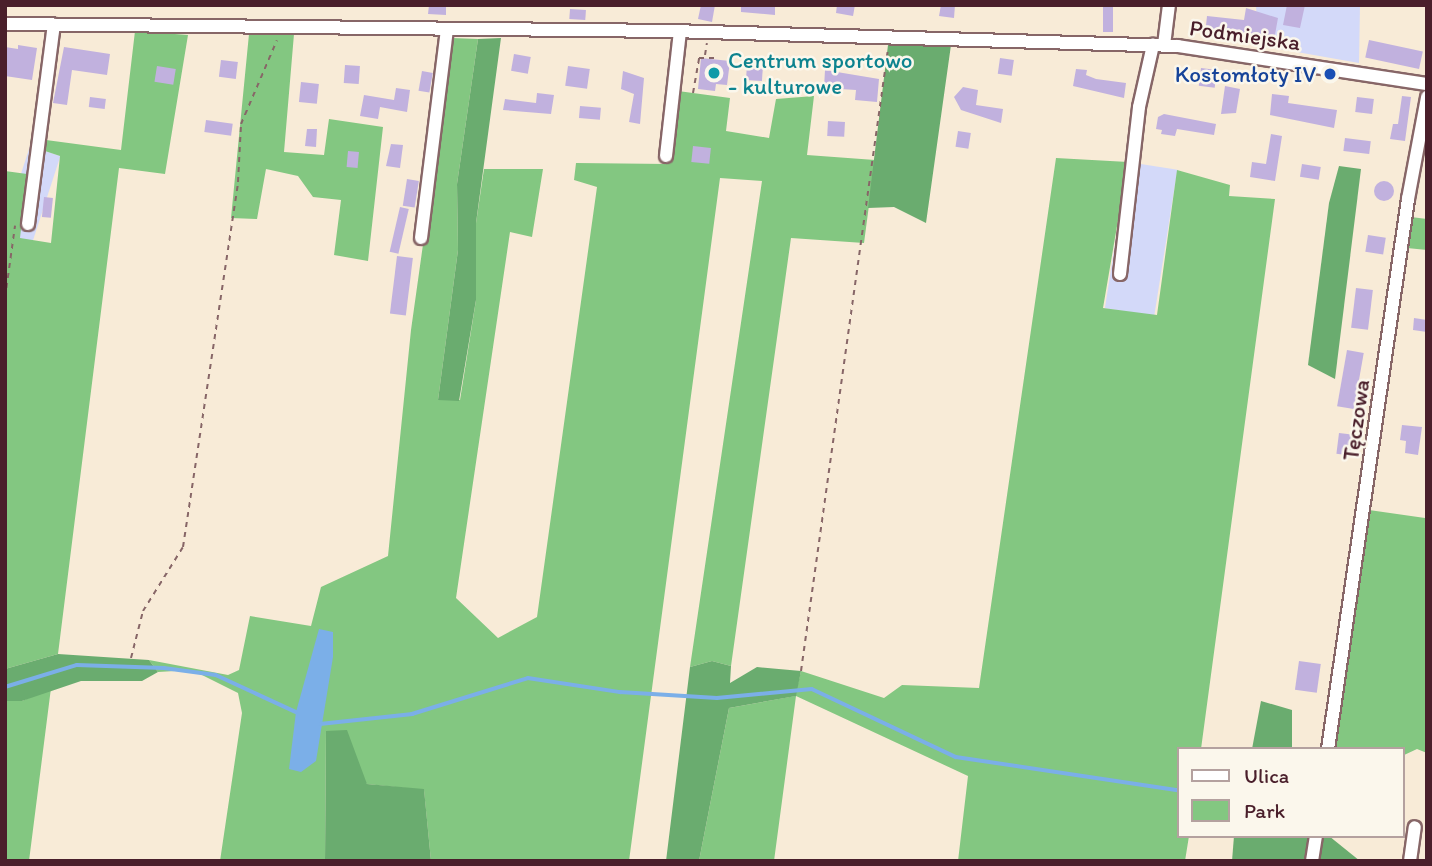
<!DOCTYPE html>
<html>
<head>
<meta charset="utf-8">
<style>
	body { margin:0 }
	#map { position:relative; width:1432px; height:866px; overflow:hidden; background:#f8ebd7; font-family:Itim,sans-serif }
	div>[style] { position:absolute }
	.built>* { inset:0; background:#d3d9f9; transform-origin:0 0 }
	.green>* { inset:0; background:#83c781 }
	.forest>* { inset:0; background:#6aac6f }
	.water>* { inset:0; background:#7bafe8 }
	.stream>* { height:3.5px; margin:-1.75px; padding:0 1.75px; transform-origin:1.75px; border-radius:1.75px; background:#7bafe8 }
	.building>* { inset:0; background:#c1b1de; transform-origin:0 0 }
	.round { border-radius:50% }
	.path>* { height:2px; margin-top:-1px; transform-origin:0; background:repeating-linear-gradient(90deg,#876667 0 5px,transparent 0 10px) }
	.roads { filter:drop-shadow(2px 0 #876667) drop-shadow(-2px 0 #876667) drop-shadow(0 2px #876667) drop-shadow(0 -2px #876667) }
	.minor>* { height:12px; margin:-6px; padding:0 6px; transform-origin:6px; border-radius:6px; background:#fff }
	.dots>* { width:19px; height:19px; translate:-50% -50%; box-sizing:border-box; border:4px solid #fbf7ec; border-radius:50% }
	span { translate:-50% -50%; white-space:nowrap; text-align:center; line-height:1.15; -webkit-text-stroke:5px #fbf7ec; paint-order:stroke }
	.street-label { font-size:23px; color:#4a1f2b }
	.culture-label { font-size:23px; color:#0d838f }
	.left { translate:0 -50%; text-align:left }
	.transit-label { font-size:23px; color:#164399 }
	.right { translate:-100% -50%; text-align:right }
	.frame { position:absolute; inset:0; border:7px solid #4a1f2b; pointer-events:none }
	.legend { position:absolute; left:1177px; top:747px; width:228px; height:91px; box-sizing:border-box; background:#fbf7ec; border:2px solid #b4a19f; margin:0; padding:9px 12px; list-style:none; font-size:21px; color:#4a1f2b }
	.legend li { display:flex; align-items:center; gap:14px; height:35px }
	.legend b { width:35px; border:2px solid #b4a19f }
</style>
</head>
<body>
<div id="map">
	<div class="built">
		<i style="clip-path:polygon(1256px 5px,1360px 5px,1359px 63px,1258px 45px)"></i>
		<i style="left:30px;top:146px;width:32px;height:94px;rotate:18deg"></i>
		<i style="left:1128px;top:162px;width:50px;height:148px;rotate:9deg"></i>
	</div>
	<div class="green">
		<i style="clip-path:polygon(135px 31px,188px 35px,165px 174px,119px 168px,58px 654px,5px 669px,5px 171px,27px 174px,20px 238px,51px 243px,60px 156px,30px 146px,31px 138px,121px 150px)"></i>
		<i style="clip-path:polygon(249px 34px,294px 34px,284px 152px,324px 155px,329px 119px,383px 127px,368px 261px,334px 255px,341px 200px,313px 197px,298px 176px,266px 169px,257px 219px,231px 218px)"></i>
		<i style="clip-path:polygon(452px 38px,478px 39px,457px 184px,458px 250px,438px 400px,460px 400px,476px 300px,476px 223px,484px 169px,543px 169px,532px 237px,510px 232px,456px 598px,498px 638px,537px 617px,597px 187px,574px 180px,576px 163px,668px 164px,678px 91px,730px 98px,726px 131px,769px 138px,776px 99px,814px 96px,807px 155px,875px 160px,864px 243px,791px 238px,731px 666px,712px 661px,690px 667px,762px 181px,720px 178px,629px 861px,431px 861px,424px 790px,367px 784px,326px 731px,325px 861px,220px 861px,242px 713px,238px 693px,192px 670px,158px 672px,149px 660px,228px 675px,239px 670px,250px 616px,311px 626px,321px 587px,388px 556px,411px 330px)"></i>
		<i style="clip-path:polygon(1056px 158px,1128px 162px,1103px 308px,1157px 315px,1177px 170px,1230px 185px,1229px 196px,1275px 199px,1201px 749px,1178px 749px,1178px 836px,1189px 836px,1185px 861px,958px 861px,968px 776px,796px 696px,774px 861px,699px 861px,729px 708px,795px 696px,801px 671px,884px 698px,902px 685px,979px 688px)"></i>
		<i style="clip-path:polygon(1411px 217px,1427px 219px,1427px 250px,1407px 248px)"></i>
		<i style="clip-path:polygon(1427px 509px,1427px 753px,1417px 749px,1402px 756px,1402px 749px,1335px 749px,1369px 510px,1425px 518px)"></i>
		<i style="clip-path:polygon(51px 688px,29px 861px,5px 861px,5px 701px,22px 701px)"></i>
	</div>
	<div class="forest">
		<i style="clip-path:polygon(501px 38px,476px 223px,476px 300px,459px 401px,438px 400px,458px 250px,457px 184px,478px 39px)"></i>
		<i style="clip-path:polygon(888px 45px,951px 45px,926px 223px,894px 207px,868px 208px)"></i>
		<i style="clip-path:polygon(1339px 166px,1361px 169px,1335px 379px,1308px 365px,1329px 203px)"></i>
		<i style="clip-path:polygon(58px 654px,149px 660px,158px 672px,142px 681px,81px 681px,22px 701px,5px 701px,5px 669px)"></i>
		<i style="clip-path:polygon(712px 661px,731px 666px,730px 683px,757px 667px,801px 671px,796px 696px,729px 708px,699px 861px,666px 861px,690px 667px)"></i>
		<i style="clip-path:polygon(1261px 701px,1292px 710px,1292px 749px,1252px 749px)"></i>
		<i style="clip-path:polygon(347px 730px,367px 784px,424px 789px,431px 861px,325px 861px,326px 731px)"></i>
		<i style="clip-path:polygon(1234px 836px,1329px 836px,1360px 861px,1232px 861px)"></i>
	</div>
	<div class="water">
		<i style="clip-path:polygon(319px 629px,333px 632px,333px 657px,316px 761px,301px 772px,289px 769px,296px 712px)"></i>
	</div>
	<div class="stream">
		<i style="left:5px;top:687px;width:75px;rotate:-17deg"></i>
		<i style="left:77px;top:665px;width:87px;rotate:2deg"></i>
		<i style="left:164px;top:668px;width:52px;rotate:7.7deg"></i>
		<i style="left:216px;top:675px;width:88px;rotate:24.8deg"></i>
		<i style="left:320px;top:724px;width:93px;rotate:-6.2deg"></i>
		<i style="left:412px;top:714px;width:121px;rotate:-17.2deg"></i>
		<i style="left:528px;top:678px;width:93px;rotate:8.7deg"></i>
		<i style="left:620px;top:692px;width:97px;rotate:3.5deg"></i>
		<i style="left:717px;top:698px;width:95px;rotate:-5.4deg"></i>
		<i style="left:812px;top:689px;width:159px;rotate:25.3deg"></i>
		<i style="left:956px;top:757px;width:224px;rotate:8.5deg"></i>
	</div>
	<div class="building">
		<i style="clip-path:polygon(429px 5px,446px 5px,446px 15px,428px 14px)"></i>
		<i style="clip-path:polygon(701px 5px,715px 5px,712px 22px,698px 19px)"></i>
		<i style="clip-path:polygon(741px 5px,775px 5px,775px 15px,741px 12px)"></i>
		<i style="clip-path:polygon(837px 5px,855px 5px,853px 16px,836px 13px)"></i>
		<i style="clip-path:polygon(941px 5px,955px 5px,954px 18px,939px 16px)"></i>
		<i style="left:1103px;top:5px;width:10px;height:27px"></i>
		<i style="clip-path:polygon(1287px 5px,1305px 5px,1300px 28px,1283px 25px)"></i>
		<i style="clip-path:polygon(1246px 8px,1278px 18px,1274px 40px,1253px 37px,1252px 42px,1205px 35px,1207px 16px,1244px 20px)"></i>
		<i style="left:570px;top:9px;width:16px;height:10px;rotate:4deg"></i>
		<i style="left:1369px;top:40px;width:55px;height:18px;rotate:12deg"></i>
		<i style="clip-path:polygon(18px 45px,37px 48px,32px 80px,5px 76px,5px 47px,18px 49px)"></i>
		<i style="clip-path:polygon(64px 47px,110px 54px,107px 75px,72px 70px,67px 105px,53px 103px)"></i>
		<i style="left:514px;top:54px;width:17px;height:17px;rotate:10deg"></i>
		<i style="clip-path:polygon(701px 58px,730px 61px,727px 85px,716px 84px,715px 91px,698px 89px)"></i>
		<i style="left:1000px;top:58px;width:14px;height:16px;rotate:8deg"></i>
		<i style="left:221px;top:60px;width:17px;height:17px;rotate:7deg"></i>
		<i style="left:345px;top:65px;width:15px;height:18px;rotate:4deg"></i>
		<i style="left:747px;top:65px;width:16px;height:15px;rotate:4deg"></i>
		<i style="left:157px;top:66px;width:19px;height:16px;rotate:9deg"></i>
		<i style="left:568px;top:66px;width:22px;height:20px;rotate:8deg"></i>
		<i style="left:1201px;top:68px;width:16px;height:18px;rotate:7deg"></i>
		<i style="clip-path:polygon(1076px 69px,1087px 70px,1086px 75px,1096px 79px,1126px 83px,1124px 98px,1073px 86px)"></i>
		<i style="clip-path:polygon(825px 70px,879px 79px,877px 102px,855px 100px,856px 90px,824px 88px)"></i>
		<i style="left:422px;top:71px;width:11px;height:20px;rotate:10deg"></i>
		<i style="clip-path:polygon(623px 71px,644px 78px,640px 124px,629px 122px,634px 94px,621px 89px)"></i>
		<i style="left:301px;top:82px;width:18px;height:20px;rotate:6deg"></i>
		<i style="clip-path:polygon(1225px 86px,1240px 89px,1236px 113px,1221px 114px)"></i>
		<i style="clip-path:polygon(963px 87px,978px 90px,976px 105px,1003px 109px,1001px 123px,961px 110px,954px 97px)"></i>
		<i style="clip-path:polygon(396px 88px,410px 90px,407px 112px,380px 107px,378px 119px,360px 116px,364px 95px,394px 100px)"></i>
		<i style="clip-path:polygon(537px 93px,554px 95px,551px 114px,503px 110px,505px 99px,536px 103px)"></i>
		<i style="clip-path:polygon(1272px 94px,1289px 96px,1288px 103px,1337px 110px,1334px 128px,1270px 115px)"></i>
		<i style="clip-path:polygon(1402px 96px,1411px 97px,1405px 141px,1390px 139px,1393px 124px,1398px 124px)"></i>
		<i style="left:90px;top:97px;width:16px;height:10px;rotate:7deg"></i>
		<i style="left:1357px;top:97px;width:17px;height:15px;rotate:7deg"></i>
		<i style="left:580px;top:106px;width:21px;height:12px;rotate:5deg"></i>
		<i style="clip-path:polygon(1164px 114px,1216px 124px,1214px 135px,1177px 129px,1175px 136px,1161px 134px,1162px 130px,1156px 129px,1158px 117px)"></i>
		<i style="left:206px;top:120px;width:27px;height:12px;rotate:8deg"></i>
		<i style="left:828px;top:121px;width:17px;height:15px;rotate:3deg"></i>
		<i style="clip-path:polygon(307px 129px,317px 129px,316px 147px,305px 146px)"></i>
		<i style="left:958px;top:131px;width:13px;height:16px;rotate:9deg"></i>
		<i style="clip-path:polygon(1271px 134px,1282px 136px,1275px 181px,1250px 177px,1252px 162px,1266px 164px)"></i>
		<i style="left:1345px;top:138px;width:26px;height:13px;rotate:7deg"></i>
		<i style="clip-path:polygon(391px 144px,403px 145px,400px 168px,386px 166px)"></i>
		<i style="left:693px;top:146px;width:18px;height:16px;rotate:6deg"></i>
		<i style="left:348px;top:151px;width:11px;height:16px;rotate:5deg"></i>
		<i style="left:1302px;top:164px;width:19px;height:13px;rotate:9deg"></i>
		<i style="left:407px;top:179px;width:12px;height:27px;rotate:9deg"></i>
		<i class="round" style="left:1374px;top:181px;width:20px;height:20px"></i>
		<i style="left:44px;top:197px;width:9px;height:20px;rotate:6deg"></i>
		<i style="left:400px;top:207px;width:9px;height:46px;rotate:13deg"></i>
		<i style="left:1368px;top:235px;width:18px;height:17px;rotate:9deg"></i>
		<i style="left:397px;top:256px;width:16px;height:58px;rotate:7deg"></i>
		<i style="left:1356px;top:288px;width:17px;height:40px;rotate:7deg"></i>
		<i style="clip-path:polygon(1414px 318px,1427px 320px,1427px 332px,1413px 330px)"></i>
		<i style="left:1347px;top:350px;width:17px;height:57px;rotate:10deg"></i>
		<i style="clip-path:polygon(1402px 425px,1422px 427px,1418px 455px,1405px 453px,1406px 441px,1400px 440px)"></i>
		<i style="left:1339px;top:433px;width:17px;height:21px;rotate:7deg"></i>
		<i style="left:1299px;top:661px;width:22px;height:29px;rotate:8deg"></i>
	</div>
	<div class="path">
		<i style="left:705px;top:55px;width:12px;rotate:-81deg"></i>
		<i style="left:693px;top:93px;width:36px;rotate:-80deg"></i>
		<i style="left:699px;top:58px;width:19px"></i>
		<i style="left:5px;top:298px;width:73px;rotate:-82.1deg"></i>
		<i style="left:131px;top:658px;width:49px;rotate:-75.7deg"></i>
		<i style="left:143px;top:611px;width:75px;rotate:-58deg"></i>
		<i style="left:183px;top:547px;width:369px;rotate:-81.4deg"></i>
		<i style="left:238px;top:182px;width:58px;rotate:-87deg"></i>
		<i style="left:241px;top:124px;width:91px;rotate:-66.8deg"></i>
		<i style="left:801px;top:671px;width:628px;rotate:-82.04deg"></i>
	</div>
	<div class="roads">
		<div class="minor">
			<i style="left:5px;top:24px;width:667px;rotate:0.6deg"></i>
			<i style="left:672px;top:31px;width:506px;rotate:1.7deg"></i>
			<i style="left:1178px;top:46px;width:252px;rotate:8.7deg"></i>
			<i style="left:1164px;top:45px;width:40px;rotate:-82.9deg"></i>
			<i style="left:666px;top:156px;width:125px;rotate:-83.6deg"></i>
			<i style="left:28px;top:224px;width:201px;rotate:-82.6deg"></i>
			<i style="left:421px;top:238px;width:210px;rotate:-82.9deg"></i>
			<i style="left:1120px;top:274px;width:168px;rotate:-83.5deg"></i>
			<i style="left:1139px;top:107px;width:64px;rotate:-77.3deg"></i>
			<i style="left:1328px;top:749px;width:556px;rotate:-81.72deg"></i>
			<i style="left:1408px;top:199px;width:104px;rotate:-79.4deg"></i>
			<i style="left:1312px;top:861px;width:25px;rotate:-81deg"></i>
			<i style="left:1410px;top:861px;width:34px;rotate:-82deg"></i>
		</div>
	</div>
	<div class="dots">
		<i style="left:714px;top:73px;background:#0f9aa8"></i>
		<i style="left:1330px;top:74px;background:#1a4fb4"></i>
	</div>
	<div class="street-label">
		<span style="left:1245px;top:35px;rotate:8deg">Podmiejska</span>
		<span style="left:1356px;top:420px;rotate:-82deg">Tęczowa</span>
	</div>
	<div class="culture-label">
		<span class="left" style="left:728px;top:73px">Centrum sportowo<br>- kulturowe</span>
	</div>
	<div class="transit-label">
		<span class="right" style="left:1316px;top:74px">Kostomłoty IV</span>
	</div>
	<div class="frame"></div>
	<ul class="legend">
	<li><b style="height:9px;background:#fff"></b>Ulica</li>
	<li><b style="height:19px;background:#83c781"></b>Park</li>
	</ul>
</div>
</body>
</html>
